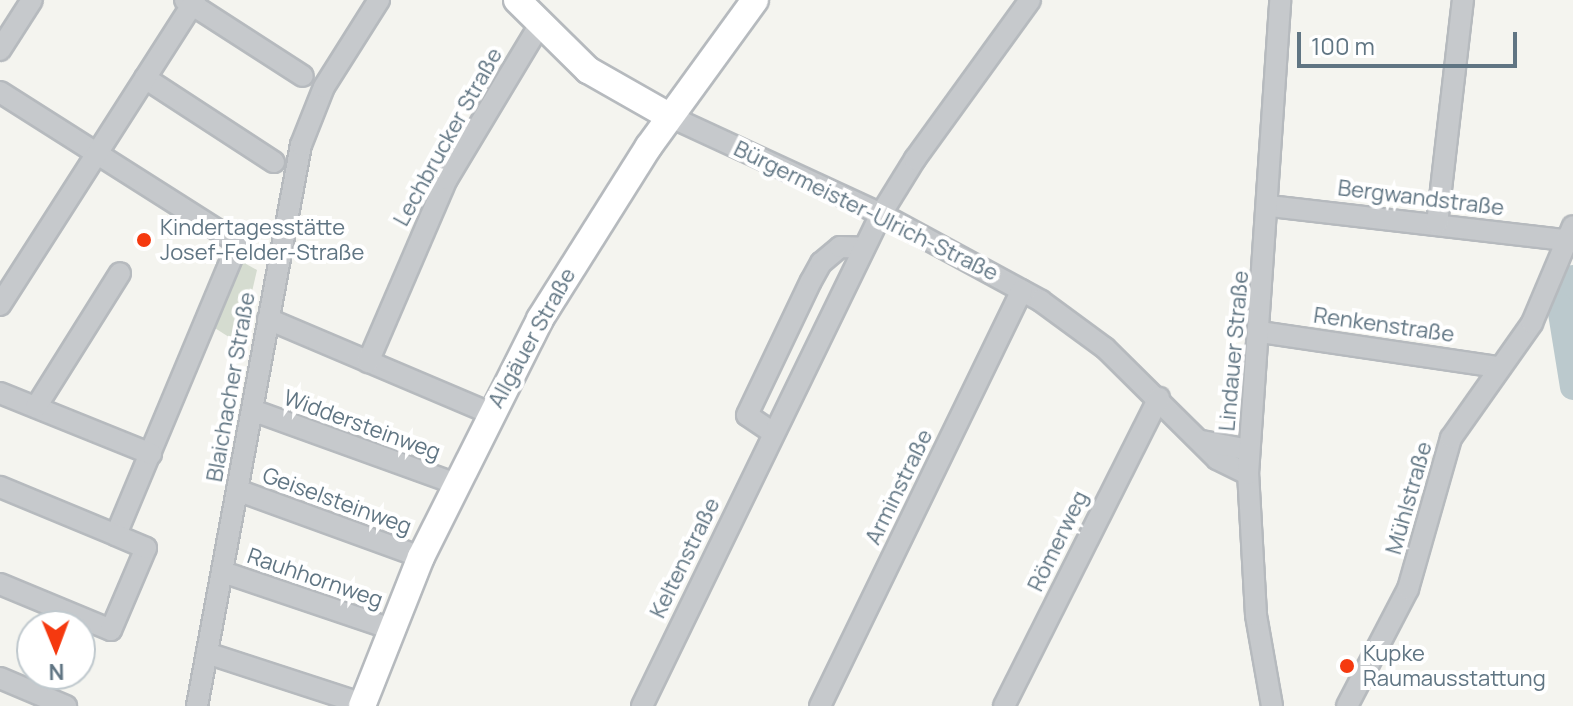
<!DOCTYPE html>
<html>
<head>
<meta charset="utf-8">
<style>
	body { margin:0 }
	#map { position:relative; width:1573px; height:706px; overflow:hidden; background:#f4f4ef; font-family:Manrope,sans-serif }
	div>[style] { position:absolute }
	.green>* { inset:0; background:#d5dcd0 }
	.river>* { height:26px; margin:-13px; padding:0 13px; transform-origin:13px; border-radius:13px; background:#bbc9cd }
	.roads { filter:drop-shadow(2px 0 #b6babe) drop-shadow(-2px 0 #b6babe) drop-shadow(0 2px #b6babe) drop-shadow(0 -2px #b6babe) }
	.minor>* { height:20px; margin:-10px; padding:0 10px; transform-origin:10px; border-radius:10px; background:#c6c9cc }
	.major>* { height:26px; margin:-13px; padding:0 13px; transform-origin:13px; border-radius:13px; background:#fff }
	.dots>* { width:22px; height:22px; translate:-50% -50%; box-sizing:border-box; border:4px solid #fff; border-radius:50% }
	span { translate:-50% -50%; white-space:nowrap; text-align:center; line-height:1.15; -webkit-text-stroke:8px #fff; paint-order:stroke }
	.street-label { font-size:22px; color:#607583 }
	.poi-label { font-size:22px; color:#607583 }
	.left { translate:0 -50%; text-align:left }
	.north { position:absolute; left:16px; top:610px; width:80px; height:80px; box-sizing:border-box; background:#fff; border:2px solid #bfc8cd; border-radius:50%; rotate:179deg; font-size:22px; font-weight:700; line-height:32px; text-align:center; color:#607583 }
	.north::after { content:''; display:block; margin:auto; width:28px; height:36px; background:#f5390f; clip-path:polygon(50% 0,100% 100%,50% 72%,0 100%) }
	.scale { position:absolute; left:1297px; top:32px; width:220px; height:36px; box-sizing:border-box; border:4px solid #607583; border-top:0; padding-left:10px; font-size:24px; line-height:28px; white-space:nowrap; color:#607583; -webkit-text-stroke:6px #fff; paint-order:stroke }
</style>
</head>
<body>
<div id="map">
	<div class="green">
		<i style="clip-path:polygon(239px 260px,257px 270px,240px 344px,210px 325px)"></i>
	</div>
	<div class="river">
		<i style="left:1573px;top:278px;width:32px;rotate:114deg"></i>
		<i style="left:1560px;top:307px;width:81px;rotate:80.8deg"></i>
	</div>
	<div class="roads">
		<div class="minor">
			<i style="left:185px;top:0;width:140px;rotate:32.8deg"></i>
			<i style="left:0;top:50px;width:59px;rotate:-57.4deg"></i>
			<i style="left:145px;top:78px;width:154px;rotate:33.1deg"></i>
			<i style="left:0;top:92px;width:282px;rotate:32.4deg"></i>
			<i style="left:238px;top:243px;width:316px;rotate:112.7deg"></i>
			<i style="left:116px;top:535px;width:126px;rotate:-157.5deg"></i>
			<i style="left:669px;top:116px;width:234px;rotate:24.8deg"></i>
			<i style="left:881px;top:214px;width:182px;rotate:28.5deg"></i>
			<i style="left:1041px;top:301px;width:79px;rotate:36.3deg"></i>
			<i style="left:1105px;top:348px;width:158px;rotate:44.7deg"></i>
			<i style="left:1217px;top:459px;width:34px;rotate:26deg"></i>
			<i style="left:1270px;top:206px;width:298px;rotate:6.6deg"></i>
			<i style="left:1437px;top:224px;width:226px;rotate:-83.4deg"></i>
			<i style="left:0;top:305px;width:362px;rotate:-57.4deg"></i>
			<i style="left:268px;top:319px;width:240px;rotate:23deg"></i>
			<i style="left:1261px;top:332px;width:240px;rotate:8.4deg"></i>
			<i style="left:368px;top:362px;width:199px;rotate:-66.7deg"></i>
			<i style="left:447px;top:179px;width:179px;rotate:-59deg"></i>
			<i style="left:0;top:393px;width:163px;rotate:22deg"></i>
			<i style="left:36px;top:407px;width:158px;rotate:-57.9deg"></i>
			<i style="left:252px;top:410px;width:217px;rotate:19.9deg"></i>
			<i style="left:772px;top:432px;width:30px;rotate:-146deg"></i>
			<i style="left:747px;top:415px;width:148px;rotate:-64.5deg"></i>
			<i style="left:811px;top:281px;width:21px;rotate:-61deg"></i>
			<i style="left:821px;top:263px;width:25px;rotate:-40deg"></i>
			<i style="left:840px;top:247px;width:24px;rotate:2deg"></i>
			<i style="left:1202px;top:441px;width:48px;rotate:10.8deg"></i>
			<i style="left:237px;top:490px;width:196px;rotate:20deg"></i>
			<i style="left:223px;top:572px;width:177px;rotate:18.7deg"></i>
			<i style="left:0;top:584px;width:120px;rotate:22.5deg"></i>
			<i style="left:111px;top:630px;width:89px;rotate:-66.9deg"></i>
			<i style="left:146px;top:548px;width:33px;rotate:-157deg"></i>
			<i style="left:207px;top:653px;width:164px;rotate:18.1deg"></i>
			<i style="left:0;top:678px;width:72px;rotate:23deg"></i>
			<i style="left:197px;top:706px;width:571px;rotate:-79.5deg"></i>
			<i style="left:301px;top:145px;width:62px;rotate:-68.4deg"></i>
			<i style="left:324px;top:87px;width:103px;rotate:-57.7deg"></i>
			<i style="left:642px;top:706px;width:547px;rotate:-64.09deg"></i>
			<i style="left:881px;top:214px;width:65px;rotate:-58.3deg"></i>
			<i style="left:915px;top:159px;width:196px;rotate:-54.1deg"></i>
			<i style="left:820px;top:706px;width:462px;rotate:-64.1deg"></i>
			<i style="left:1004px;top:706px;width:345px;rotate:-63.3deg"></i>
			<i style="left:1272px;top:706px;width:92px;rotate:-100deg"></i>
			<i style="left:1256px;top:615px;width:141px;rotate:-93.2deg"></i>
			<i style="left:1248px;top:474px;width:475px;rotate:-86.1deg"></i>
			<i style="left:1347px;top:706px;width:132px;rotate:-62.5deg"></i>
			<i style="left:1408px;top:589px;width:157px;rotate:-74.1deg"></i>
			<i style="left:1451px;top:438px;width:141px;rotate:-54.8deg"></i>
			<i style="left:1532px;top:323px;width:105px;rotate:-67.1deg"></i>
		</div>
		<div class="major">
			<i style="left:517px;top:0;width:100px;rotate:44.6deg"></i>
			<i style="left:588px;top:70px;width:93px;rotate:29.6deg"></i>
			<i style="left:362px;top:706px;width:160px;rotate:-68.4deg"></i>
			<i style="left:421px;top:557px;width:266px;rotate:-63.4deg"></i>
			<i style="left:540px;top:319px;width:204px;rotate:-57.8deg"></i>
			<i style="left:649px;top:146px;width:180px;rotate:-54deg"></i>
		</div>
	</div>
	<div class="dots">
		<i style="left:144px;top:240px;background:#f5390f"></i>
		<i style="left:1347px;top:666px;background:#f5390f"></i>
	</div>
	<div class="street-label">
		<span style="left:448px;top:137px;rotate:-61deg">Lechbrucker Straße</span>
		<span style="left:1421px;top:198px;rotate:7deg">Bergwandstraße</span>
		<span style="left:866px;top:211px;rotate:26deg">Bürgermeister-Ulrich-Straße</span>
		<span style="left:1384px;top:325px;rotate:8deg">Renkenstraße</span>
		<span style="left:532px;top:338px;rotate:-61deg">Allgäuer Straße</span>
		<span style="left:1234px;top:351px;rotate:-85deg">Lindauer Straße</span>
		<span style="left:231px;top:387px;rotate:-80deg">Blaichacher Straße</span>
		<span style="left:362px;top:425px;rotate:20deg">Widdersteinweg</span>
		<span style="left:899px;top:487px;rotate:-64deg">Arminstraße</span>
		<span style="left:1409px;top:498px;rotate:-74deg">Mühlstraße</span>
		<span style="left:337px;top:501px;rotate:20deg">Geiselsteinweg</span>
		<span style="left:1058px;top:541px;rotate:-64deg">Römerweg</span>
		<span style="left:685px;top:558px;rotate:-64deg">Keltenstraße</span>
		<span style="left:315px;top:578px;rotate:19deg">Rauhhornweg</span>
	</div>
	<div class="poi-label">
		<span class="left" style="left:160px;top:240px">Kindertagesstätte<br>Josef-Felder-Straße</span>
		<span class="left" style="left:1363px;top:666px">Kupke<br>Raumausstattung</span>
	</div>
	<div class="north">N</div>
	<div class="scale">100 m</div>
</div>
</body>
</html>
